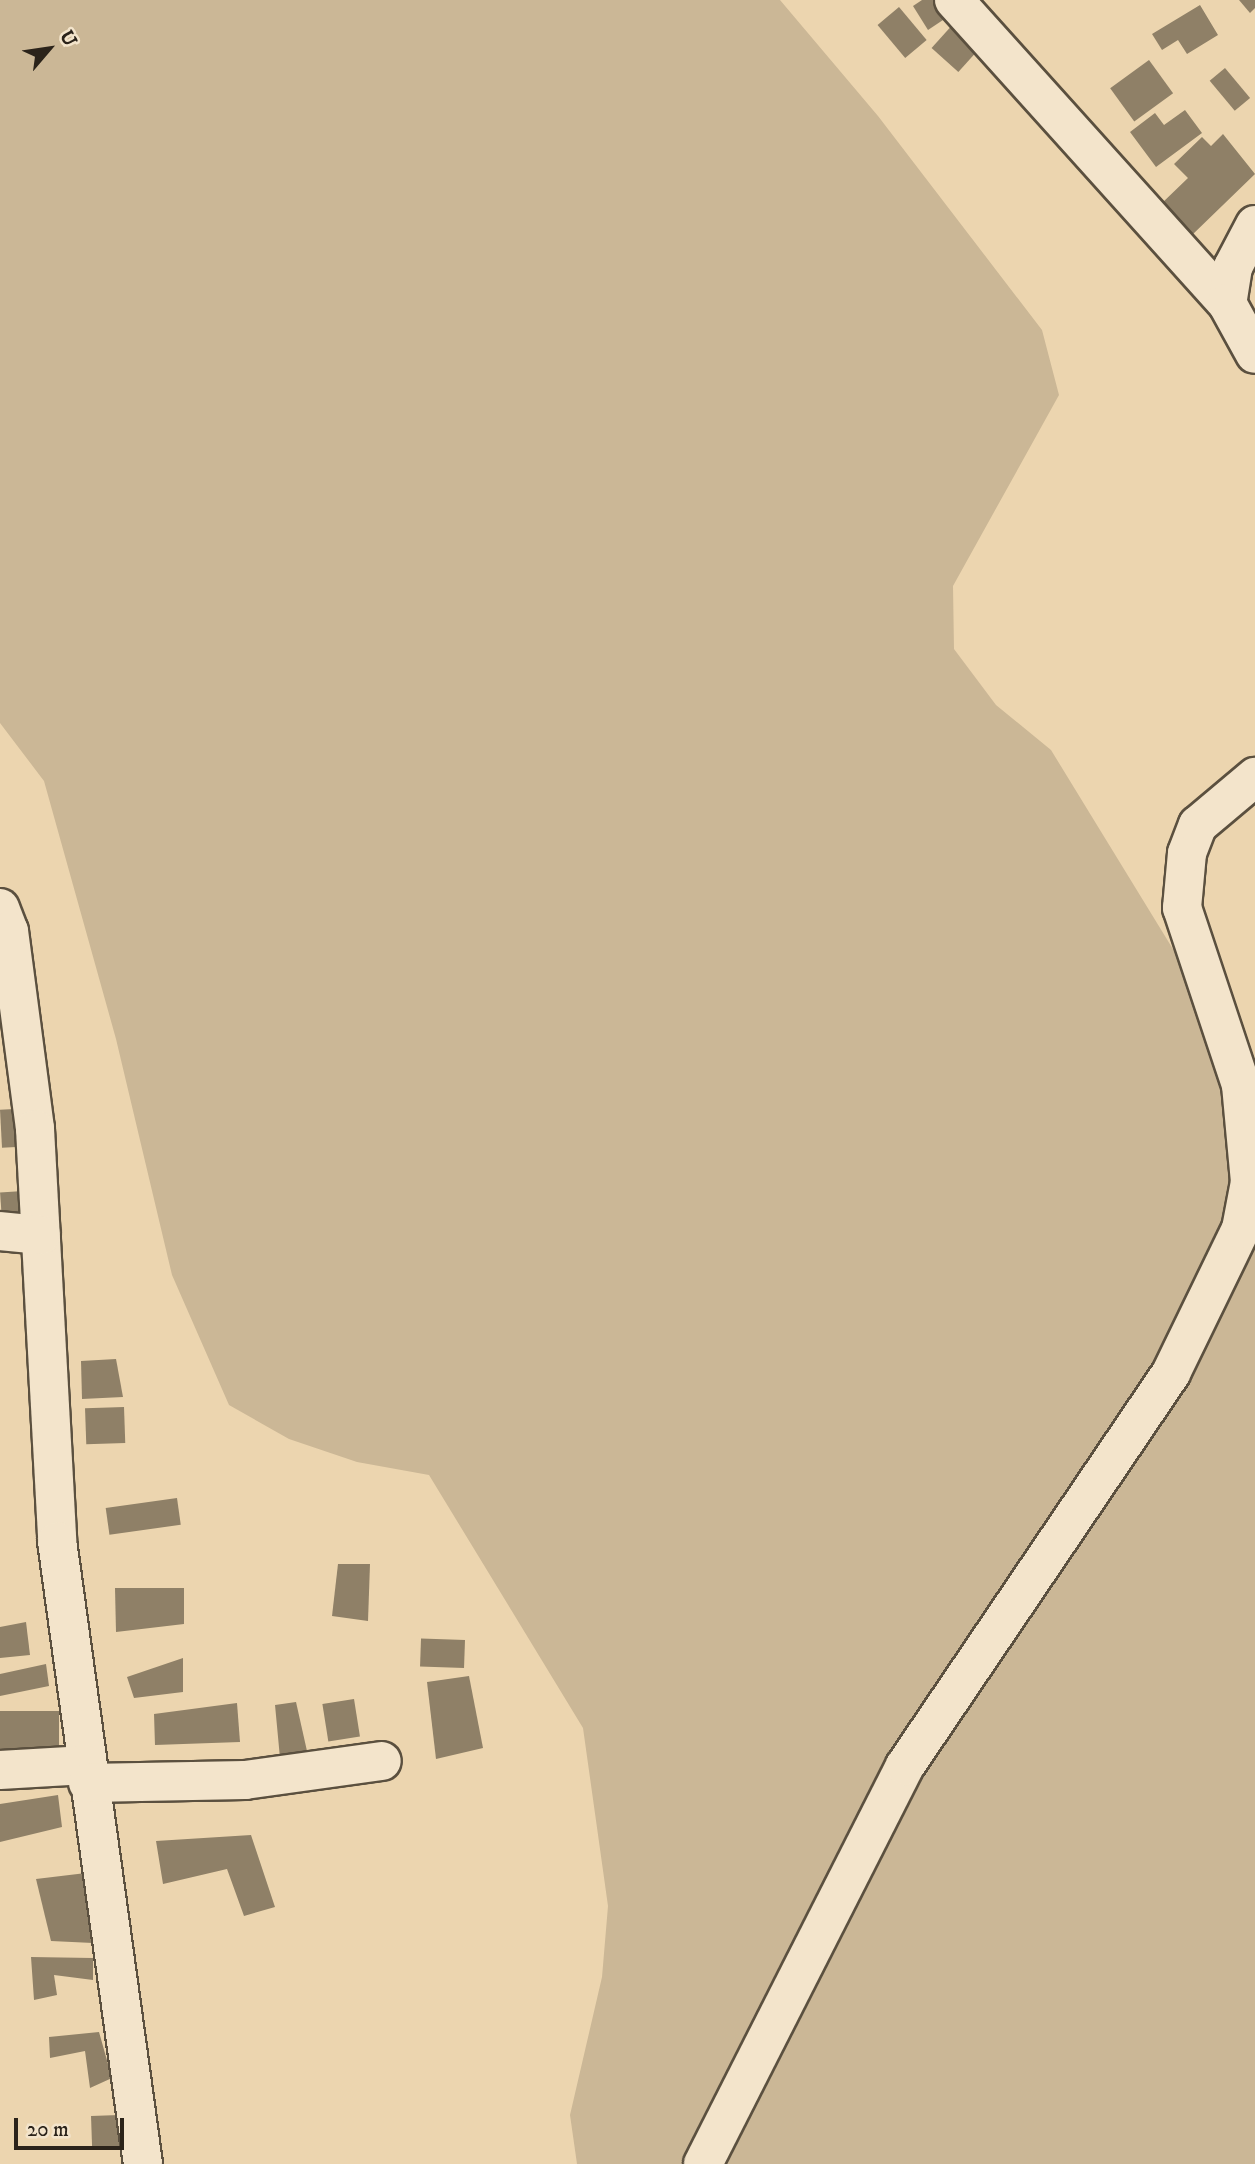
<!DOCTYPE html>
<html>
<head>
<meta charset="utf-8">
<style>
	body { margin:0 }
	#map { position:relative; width:1255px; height:2164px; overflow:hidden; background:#ecd5af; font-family:"IM FELL DW Pica",serif }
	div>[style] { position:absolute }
	.green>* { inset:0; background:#cbb796 }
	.building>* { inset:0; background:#8f8067; transform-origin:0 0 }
	.roads { filter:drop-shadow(2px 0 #5b503f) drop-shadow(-2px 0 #5b503f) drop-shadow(0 2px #5b503f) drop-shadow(0 -2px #5b503f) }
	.minor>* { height:38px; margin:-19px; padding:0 19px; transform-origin:19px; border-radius:19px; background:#f3e4cb }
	span { translate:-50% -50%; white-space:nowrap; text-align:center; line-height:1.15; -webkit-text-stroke:7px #f3e4cb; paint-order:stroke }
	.north { position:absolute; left:14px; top:14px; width:70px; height:70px; -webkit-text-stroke:5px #f3e4cb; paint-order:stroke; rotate:61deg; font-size:19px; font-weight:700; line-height:28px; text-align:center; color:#2b231a }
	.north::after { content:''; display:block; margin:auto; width:24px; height:32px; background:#2b231a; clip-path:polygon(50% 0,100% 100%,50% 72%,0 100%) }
	.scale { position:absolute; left:14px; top:2118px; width:110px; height:32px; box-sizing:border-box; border:4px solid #2b231a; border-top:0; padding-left:9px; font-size:21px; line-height:24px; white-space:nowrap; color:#2b231a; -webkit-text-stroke:5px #f3e4cb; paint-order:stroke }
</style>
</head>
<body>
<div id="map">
	<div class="green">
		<i style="clip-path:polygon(0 0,780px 0,878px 116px,1042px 330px,1059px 395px,953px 586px,954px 649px,996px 705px,1051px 750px,1255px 1083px,1255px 2164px,577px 2164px,570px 2115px,602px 1977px,608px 1906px,583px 1728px,429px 1475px,357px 1462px,289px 1439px,229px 1405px,172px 1275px,116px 1039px,44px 781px,0 723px)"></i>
	</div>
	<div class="building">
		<i style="clip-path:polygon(922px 0,943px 0,952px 14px,928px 30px,913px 6px)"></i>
		<i style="clip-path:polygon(1239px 0,1255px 0,1255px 8px,1250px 13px)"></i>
		<i style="clip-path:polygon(1200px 5px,1218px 35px,1187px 54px,1178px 40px,1162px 50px,1152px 34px)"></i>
		<i style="left:899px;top:7px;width:43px;height:28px;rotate:50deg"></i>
		<i style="left:955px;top:22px;width:36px;height:35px;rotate:42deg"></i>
		<i style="left:1149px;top:60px;width:41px;height:48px;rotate:54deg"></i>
		<i style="left:1225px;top:68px;width:39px;height:20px;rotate:50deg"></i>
		<i style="clip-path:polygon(1185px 110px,1202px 133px,1156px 167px,1130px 132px,1155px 113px,1164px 125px)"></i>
		<i style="clip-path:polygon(1223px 134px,1255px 174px,1191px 236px,1161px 204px,1188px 178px,1174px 164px,1202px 137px,1211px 146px)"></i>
		<i style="left:14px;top:1109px;width:38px;height:14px;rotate:87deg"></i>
		<i style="left:23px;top:1191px;width:29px;height:23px;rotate:86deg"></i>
		<i style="clip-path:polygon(116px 1359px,123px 1397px,82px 1399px,81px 1361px)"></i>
		<i style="left:124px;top:1407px;width:36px;height:39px;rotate:88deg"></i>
		<i style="left:177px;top:1498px;width:27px;height:72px;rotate:82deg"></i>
		<i style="clip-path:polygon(338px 1564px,370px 1564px,368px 1621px,332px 1616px)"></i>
		<i style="clip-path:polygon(115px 1588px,184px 1588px,184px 1624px,116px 1632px)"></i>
		<i style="clip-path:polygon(26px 1622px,30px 1655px,0 1658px,0 1627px)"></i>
		<i style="left:465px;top:1640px;width:28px;height:44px;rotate:92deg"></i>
		<i style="clip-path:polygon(183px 1658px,183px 1692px,134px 1698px,127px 1677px)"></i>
		<i style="clip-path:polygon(46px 1664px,49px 1686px,0 1696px,0 1674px)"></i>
		<i style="clip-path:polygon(469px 1676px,483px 1748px,436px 1759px,427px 1682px)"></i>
		<i style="left:354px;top:1699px;width:38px;height:32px;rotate:81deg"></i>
		<i style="clip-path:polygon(296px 1702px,309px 1760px,281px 1769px,275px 1705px)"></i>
		<i style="clip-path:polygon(237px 1703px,240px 1742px,155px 1745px,154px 1714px)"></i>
		<i style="left:59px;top:1711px;width:46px;height:59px;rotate:90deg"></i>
		<i style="clip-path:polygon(58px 1795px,62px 1827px,0 1842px,0 1804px)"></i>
		<i style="clip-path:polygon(251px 1835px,275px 1907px,244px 1916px,227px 1869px,163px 1884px,156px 1841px)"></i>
		<i style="clip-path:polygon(86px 1873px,93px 1943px,51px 1941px,36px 1879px)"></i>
		<i style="clip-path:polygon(31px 1957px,93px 1958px,93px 1980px,54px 1975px,57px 1995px,34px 2000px)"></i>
		<i style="clip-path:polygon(99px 2032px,112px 2078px,90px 2088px,85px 2051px,50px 2058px,49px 2037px)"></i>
		<i style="left:119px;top:2115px;width:33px;height:28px;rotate:88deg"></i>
	</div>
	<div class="roads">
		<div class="minor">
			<i style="left:954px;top:0;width:408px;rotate:48deg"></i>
			<i style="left:1255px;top:225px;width:47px;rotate:117.6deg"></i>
			<i style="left:1233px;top:267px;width:36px;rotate:99deg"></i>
			<i style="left:1227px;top:303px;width:58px;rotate:61.2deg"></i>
			<i style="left:0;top:908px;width:25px;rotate:69deg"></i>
			<i style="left:9px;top:931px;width:200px;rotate:82.5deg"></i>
			<i style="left:35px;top:1129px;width:413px;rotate:86.9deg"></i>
			<i style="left:57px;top:1541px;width:629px;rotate:82.14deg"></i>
			<i style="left:0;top:1231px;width:41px;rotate:5.6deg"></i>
			<i style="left:0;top:1770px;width:86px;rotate:-3.3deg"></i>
			<i style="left:88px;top:1783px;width:157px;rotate:-1.1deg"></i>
			<i style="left:245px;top:1780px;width:138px;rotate:-7.9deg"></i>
			<i style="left:703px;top:2164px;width:446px;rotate:-63.1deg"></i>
			<i style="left:905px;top:1766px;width:475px;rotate:-55.9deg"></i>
			<i style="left:1171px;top:1373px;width:160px;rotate:-64.1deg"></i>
			<i style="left:1241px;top:1229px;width:48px;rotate:-79.2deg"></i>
			<i style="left:1250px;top:1182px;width:97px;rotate:-95.3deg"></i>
			<i style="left:1241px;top:1085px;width:187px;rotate:-108.4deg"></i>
			<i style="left:1182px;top:908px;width:55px;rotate:-84.8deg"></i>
			<i style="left:1187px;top:853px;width:30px;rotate:-69deg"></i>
			<i style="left:1198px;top:825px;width:75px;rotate:-40.1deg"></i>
		</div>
	</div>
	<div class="north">U</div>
	<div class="scale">20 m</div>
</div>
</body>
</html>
